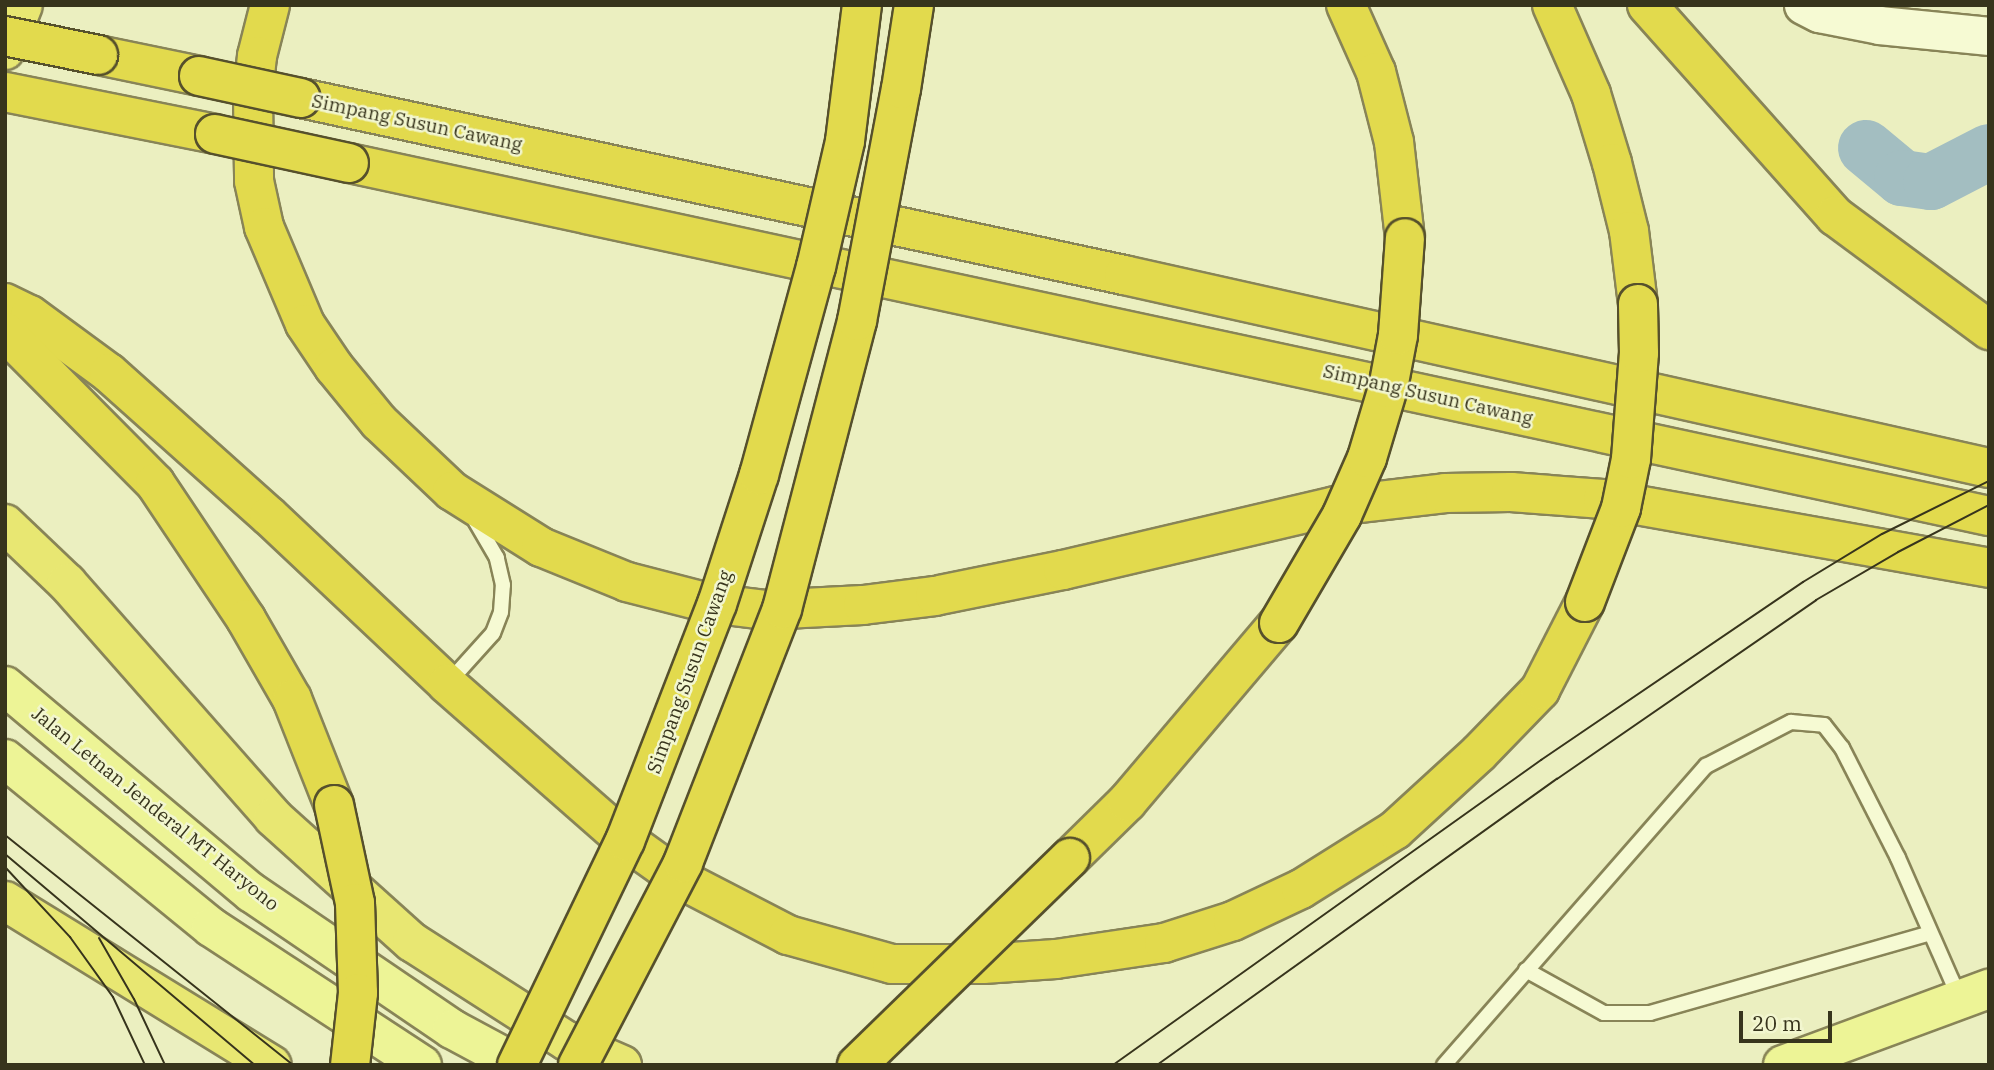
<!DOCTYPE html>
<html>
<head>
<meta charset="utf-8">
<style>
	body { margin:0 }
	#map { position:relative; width:1994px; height:1070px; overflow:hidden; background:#ebefc0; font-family:"IBM Plex Serif",serif }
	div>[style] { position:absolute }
	.river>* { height:56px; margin:-28px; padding:0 28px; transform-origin:28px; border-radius:28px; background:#a3bec1 }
	.roads { filter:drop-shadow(2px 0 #888457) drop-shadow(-2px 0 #888457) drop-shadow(0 2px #888457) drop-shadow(0 -2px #888457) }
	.service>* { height:14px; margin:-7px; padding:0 7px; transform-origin:7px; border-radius:7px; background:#f6fad3 }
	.tertiary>* { height:37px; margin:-18.5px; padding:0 18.5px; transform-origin:18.5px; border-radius:18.5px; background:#f6fad3 }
	.primary>* { height:38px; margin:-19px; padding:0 19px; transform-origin:19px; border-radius:19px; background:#edf496 }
	.trunk>* { height:38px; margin:-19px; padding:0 19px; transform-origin:19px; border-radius:19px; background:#e8e772 }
	.motorway>* { height:38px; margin:-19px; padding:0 19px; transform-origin:19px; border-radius:19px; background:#e2da4d }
	.tram>* { height:2px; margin:-1px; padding:0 1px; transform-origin:1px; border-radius:1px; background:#37341c }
	.bridges { filter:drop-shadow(2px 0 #56502c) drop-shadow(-2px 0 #56502c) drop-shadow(0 2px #56502c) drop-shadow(0 -2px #56502c) }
	.motorway-bridge>* { height:38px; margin:-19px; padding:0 19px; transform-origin:19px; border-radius:19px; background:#e2da4d }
	span { translate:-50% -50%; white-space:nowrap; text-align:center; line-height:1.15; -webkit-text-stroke:5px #f2f6cf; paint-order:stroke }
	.street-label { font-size:19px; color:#37341c }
	.frame { position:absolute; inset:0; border:7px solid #37341c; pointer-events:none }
	.scale { position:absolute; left:1739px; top:1011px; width:93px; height:32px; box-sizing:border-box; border:4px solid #37341c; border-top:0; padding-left:9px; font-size:21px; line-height:24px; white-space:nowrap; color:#37341c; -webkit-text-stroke:5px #f2f6cf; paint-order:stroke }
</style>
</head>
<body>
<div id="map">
	<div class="river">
		<i style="left:1866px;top:148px;width:47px;rotate:39.8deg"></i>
		<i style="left:1902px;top:178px;width:29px;rotate:8deg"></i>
		<i style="left:1931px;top:182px;width:65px;rotate:-27.3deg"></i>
	</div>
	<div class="roads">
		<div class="service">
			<i style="left:448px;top:683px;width:67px;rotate:-48deg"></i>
			<i style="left:493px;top:633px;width:22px;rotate:-69deg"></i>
			<i style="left:501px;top:612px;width:27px;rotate:-86deg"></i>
			<i style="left:503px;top:585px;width:28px;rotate:-103deg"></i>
			<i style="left:497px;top:558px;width:42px;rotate:-120.3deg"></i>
			<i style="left:1526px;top:970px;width:89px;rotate:28.9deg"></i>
			<i style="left:1604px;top:1013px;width:46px"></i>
			<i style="left:1650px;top:1013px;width:291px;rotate:-15.9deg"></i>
			<i style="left:1444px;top:1065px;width:398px;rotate:-48.8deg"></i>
			<i style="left:1706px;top:766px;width:96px;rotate:-27.4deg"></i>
			<i style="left:1791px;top:722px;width:33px;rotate:5deg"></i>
			<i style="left:1824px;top:725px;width:29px;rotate:52deg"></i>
			<i style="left:1842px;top:748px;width:123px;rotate:63deg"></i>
			<i style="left:1898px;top:858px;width:154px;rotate:66.3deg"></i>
		</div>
		<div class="tertiary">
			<i style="left:1803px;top:5px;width:18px;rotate:27deg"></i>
			<i style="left:1819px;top:13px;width:61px;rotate:11.3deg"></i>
			<i style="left:1879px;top:25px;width:111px;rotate:5.7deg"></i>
		</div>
		<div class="primary">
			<i style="left:5px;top:686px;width:322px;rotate:40deg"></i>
			<i style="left:252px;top:893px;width:242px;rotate:34.2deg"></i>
			<i style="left:452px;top:1029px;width:76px;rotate:28.2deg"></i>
			<i style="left:5px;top:759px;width:266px;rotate:39.2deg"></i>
			<i style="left:211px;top:927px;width:252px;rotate:33.2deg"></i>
			<i style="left:1783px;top:1065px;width:220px;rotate:-20.3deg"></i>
		</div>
		<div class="trunk">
			<i style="left:5px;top:50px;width:48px;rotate:-68.2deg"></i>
			<i style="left:5px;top:524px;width:86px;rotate:43.6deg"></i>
			<i style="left:67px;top:583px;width:312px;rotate:48.6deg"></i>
			<i style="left:273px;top:817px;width:187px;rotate:42deg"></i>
			<i style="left:412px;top:942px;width:184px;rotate:32.6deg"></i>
			<i style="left:567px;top:1041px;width:60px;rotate:23.6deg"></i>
			<i style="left:5px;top:901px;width:313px;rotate:31.6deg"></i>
		</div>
		<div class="motorway">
			<i style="left:270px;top:5px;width:53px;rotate:104.3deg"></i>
			<i style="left:257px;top:56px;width:38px;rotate:96deg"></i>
			<i style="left:253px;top:94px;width:87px;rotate:89.3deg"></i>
			<i style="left:254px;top:181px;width:47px;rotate:77.7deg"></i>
			<i style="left:264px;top:227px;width:105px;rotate:67.1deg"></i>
			<i style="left:305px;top:324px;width:52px;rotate:56deg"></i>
			<i style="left:334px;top:367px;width:71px;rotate:50.7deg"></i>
			<i style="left:379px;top:422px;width:100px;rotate:43.4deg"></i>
			<i style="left:452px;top:491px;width:105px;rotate:32.2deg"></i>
			<i style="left:541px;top:547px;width:93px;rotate:22.1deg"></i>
			<i style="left:627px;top:582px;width:85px;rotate:14.4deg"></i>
			<i style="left:709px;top:603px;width:56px;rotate:7.1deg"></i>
			<i style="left:765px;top:610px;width:98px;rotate:-2.9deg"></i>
			<i style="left:863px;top:605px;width:73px;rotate:-7.1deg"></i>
			<i style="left:935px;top:596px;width:131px;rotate:-11.5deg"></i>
			<i style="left:1063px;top:570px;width:279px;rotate:-13.2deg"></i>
			<i style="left:1335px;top:506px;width:111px;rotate:-6.7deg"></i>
			<i style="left:1445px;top:493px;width:66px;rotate:-0.9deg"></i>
			<i style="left:1511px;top:492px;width:92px;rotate:4.4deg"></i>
			<i style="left:1603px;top:499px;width:392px;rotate:10.1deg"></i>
			<i style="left:1346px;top:5px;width:73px;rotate:65.9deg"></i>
			<i style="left:1376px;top:72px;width:72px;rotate:75.6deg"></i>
			<i style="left:1394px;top:142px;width:97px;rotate:83.5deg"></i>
			<i style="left:1552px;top:5px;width:97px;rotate:66.3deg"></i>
			<i style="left:1591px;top:94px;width:72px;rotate:73.1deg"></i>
			<i style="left:1612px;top:163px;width:70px;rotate:76deg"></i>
			<i style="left:1629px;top:231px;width:74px;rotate:83deg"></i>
			<i style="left:1647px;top:5px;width:283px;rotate:48.3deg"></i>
			<i style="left:1835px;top:216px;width:192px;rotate:36.5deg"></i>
			<i style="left:98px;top:55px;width:103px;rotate:11.7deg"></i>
			<i style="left:5px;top:92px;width:214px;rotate:11.3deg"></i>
			<i style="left:301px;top:98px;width:842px;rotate:12.14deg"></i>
			<i style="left:1124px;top:275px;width:886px;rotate:12.58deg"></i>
			<i style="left:349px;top:163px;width:1678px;rotate:12.15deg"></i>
			<i style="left:5px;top:303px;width:28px;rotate:26deg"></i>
			<i style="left:30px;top:315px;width:98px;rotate:36.3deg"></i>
			<i style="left:109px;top:373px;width:215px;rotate:41.8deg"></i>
			<i style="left:269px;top:516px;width:245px;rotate:43.3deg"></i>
			<i style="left:447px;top:684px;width:230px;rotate:41.3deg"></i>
			<i style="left:620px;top:836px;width:74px;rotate:35.6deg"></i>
			<i style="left:680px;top:879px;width:122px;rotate:27.4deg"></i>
			<i style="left:788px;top:935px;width:108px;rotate:15.6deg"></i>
			<i style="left:892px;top:964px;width:91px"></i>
			<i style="left:983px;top:964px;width:73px;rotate:-3.9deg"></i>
			<i style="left:1056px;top:959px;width:109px;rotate:-8.4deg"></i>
			<i style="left:1164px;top:943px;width:72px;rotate:-17.7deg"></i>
			<i style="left:1233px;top:921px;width:75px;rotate:-25.2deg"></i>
			<i style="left:1301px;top:889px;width:111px;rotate:-32.1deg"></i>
			<i style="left:1395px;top:830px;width:114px;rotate:-42.5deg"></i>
			<i style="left:1479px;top:753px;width:88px;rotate:-45.9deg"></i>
			<i style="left:1540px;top:690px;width:99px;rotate:-62.9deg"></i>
			<i style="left:5px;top:332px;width:213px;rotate:45.2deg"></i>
			<i style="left:155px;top:483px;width:164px;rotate:56.2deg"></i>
			<i style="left:246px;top:619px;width:92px;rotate:60.1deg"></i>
			<i style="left:292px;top:699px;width:114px;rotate:68.4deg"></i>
			<i style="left:1070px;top:858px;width:80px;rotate:-44.5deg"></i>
			<i style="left:1127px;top:802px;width:235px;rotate:-49.7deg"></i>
		</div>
	</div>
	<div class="tram">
		<i style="left:5px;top:835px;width:369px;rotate:38.6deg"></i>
		<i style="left:5px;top:854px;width:327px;rotate:40.2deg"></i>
		<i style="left:5px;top:867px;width:96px;rotate:47.1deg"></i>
		<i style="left:70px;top:937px;width:74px;rotate:54.4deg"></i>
		<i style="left:113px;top:997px;width:75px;rotate:64.8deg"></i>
		<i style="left:99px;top:938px;width:70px;rotate:60.2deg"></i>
		<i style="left:134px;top:999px;width:73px;rotate:64.8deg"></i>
		<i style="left:1113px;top:1065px;width:526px;rotate:-35.47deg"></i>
		<i style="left:1541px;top:760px;width:317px;rotate:-34.2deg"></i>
		<i style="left:1803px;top:582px;width:92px;rotate:-31.3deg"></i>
		<i style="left:1882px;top:534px;width:119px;rotate:-26.4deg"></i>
		<i style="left:1157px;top:1065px;width:492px;rotate:-35.6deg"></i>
		<i style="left:1557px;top:779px;width:315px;rotate:-34.6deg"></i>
		<i style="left:1816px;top:600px;width:95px;rotate:-30.3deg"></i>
		<i style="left:1898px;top:552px;width:102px;rotate:-27.3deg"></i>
	</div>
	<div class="bridges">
		<div class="motorway-bridge">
			<i style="left:5px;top:36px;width:95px;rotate:11.5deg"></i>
			<i style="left:199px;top:76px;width:104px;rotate:12.2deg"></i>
			<i style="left:215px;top:134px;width:137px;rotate:12.2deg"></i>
			<i style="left:1585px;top:602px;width:101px;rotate:-69deg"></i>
			<i style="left:1621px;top:508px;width:50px;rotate:-78.5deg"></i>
			<i style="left:1631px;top:459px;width:106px;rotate:-85.7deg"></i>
			<i style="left:1639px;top:353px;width:49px;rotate:-91.2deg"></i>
			<i style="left:1279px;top:623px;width:125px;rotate:-59.7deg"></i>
			<i style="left:1342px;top:515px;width:62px;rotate:-66.3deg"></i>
			<i style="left:1367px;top:458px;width:73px;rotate:-73.3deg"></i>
			<i style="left:1388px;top:388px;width:54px;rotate:-79.3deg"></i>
			<i style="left:1398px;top:335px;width:97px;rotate:-85.9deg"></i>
			<i style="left:334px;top:805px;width:100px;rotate:77.9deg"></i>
			<i style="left:355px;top:903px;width:90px;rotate:88.1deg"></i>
			<i style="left:358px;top:993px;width:72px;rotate:96.3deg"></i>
			<i style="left:517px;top:1065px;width:249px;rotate:-64.3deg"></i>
			<i style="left:625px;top:841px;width:254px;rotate:-68.8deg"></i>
			<i style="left:717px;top:604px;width:136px;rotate:-72deg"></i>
			<i style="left:759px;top:475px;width:216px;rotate:-74.7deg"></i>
			<i style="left:816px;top:267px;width:129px;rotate:-77deg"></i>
			<i style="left:845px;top:141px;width:137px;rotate:-82.9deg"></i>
			<i style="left:578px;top:1065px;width:228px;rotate:-62.5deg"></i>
			<i style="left:683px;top:863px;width:273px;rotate:-68.7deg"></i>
			<i style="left:782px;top:609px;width:298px;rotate:-75.4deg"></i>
			<i style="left:857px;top:321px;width:236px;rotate:-79.3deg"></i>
			<i style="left:901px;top:89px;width:85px;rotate:-81.2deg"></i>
			<i style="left:857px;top:1065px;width:297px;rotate:-44.2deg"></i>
		</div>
	</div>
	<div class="street-label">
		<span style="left:417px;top:123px;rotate:12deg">Simpang Susun Cawang</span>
		<span style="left:1428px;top:395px;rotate:13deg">Simpang Susun Cawang</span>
		<span style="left:690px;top:672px;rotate:-70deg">Simpang Susun Cawang</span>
		<span style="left:155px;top:809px;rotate:39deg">Jalan Letnan Jenderal MT Haryono</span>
	</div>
	<div class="frame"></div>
	<div class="scale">20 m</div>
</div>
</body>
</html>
